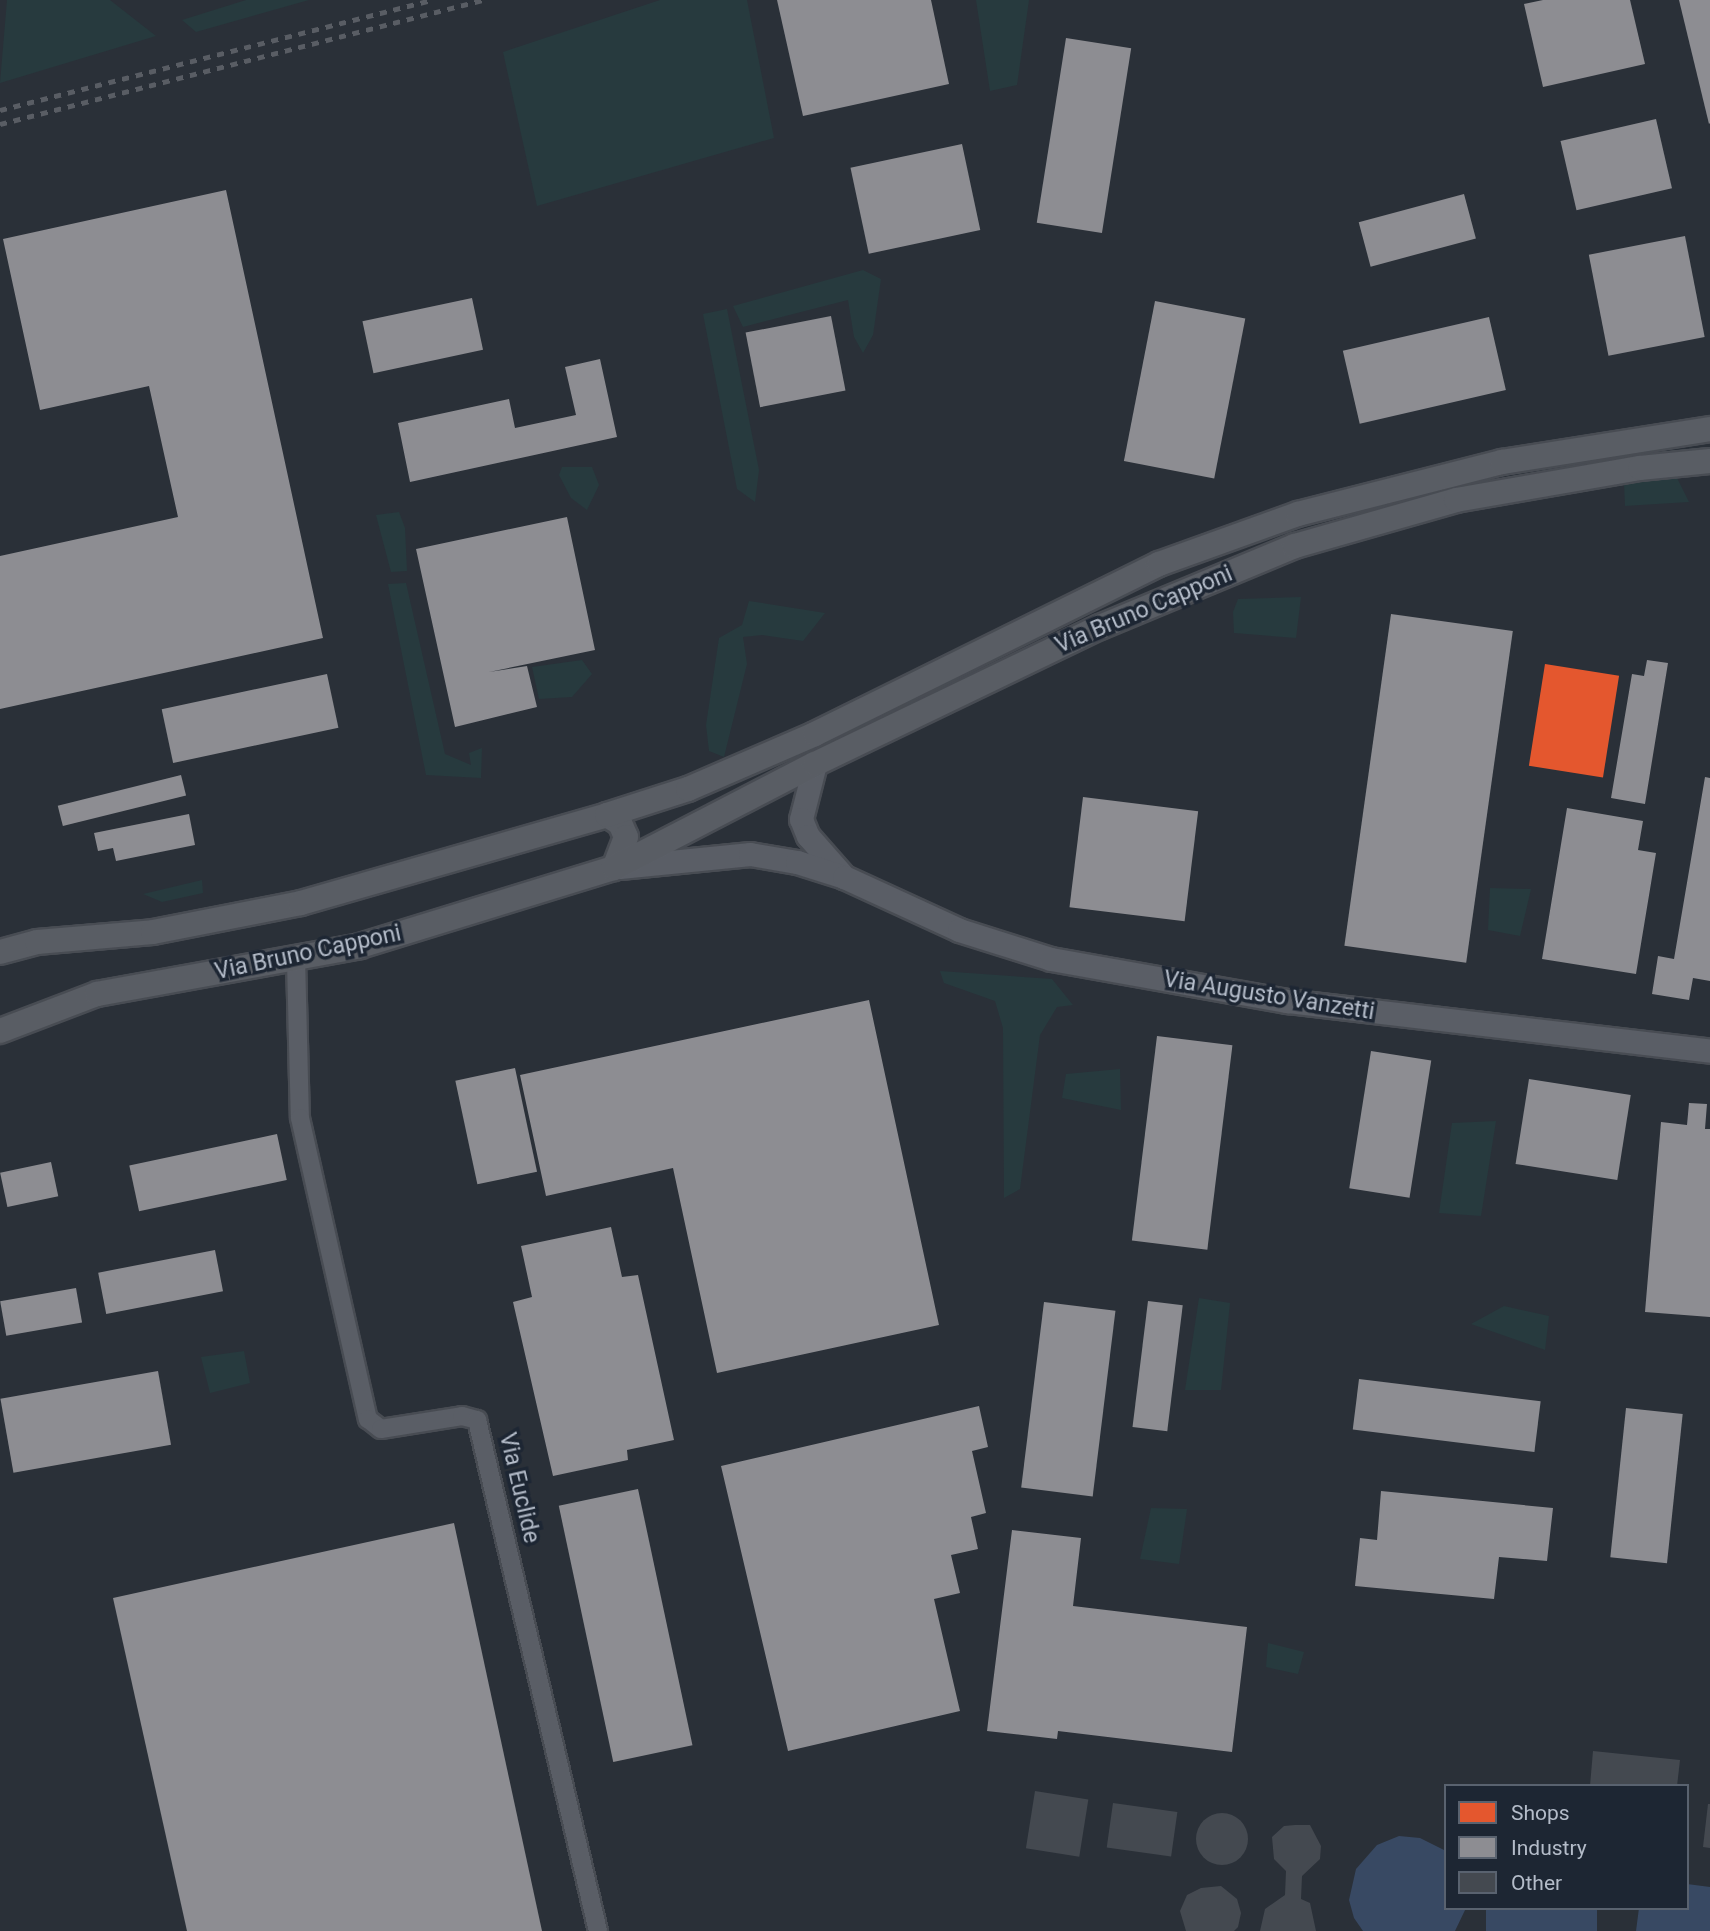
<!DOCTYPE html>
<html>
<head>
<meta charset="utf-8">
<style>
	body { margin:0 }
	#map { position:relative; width:1710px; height:1931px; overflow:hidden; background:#2a3038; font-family:Roboto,sans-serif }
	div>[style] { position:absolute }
	.green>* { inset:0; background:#273a3e }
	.water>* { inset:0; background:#384963; transform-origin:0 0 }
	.shops>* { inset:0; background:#e4572e; transform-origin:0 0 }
	.industry>* { inset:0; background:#8d8d92; transform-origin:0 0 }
	.building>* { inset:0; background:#444950; transform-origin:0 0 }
	.round { border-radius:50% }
	.roads { filter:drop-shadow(2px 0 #484c53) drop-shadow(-2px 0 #484c53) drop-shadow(0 2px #484c53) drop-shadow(0 -2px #484c53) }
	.minor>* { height:18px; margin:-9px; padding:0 9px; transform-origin:9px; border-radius:9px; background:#5a5e66 }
	.tertiary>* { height:23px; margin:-11.5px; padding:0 11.5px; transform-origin:11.5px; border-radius:11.5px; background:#5a5e66 }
	.secondary>* { height:24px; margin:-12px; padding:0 12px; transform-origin:12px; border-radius:12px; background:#595d64 }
	.rail>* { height:5px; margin-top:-2.5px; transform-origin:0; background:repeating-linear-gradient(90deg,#595d64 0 7px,transparent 0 14px) }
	span { translate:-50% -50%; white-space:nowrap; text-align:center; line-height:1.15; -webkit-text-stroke:7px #1d2633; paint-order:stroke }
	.street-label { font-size:23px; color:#b4bcc9 }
	.legend { position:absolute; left:1444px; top:1784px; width:245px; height:126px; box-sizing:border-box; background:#1d2633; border:2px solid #59626f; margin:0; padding:9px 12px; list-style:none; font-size:21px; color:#b4bcc9 }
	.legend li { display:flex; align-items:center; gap:14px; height:35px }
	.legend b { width:35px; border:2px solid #59626f }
</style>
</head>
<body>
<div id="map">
	<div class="green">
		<i style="clip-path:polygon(7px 0,110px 0,156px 36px,0 83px)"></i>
		<i style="clip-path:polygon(246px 0,309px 0,196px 32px,182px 20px)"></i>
		<i style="clip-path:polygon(660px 0,747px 0,774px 138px,537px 206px,503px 52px)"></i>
		<i style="clip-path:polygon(976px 0,1029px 0,1017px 85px,990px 91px)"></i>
		<i style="clip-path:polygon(863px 270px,881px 279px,873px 335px,863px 353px,854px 337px,848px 300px,743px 327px,733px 306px)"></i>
		<i style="clip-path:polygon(727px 309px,759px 470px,755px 502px,737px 489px,703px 314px)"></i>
		<i style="clip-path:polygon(562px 467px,592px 467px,599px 485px,587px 510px,571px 498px,559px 475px)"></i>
		<i style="clip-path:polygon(1674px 472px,1689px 502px,1625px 506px,1624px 483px)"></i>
		<i style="clip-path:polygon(399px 512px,405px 528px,407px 571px,391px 572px,376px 515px)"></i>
		<i style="clip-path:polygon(406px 583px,445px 754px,471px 765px,469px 753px,482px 748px,481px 778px,426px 775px,388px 584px)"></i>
		<i style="clip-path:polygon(1301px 597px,1296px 638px,1234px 633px,1233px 612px,1238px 599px)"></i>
		<i style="clip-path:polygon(749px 601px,825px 613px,803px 641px,762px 635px,743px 637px,747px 664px,724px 757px,709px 751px,706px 725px,719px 638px,742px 625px)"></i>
		<i style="clip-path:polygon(582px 660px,592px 674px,572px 697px,539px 699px,532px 667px)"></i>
		<i style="clip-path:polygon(202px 880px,203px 893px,162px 902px,143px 894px)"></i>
		<i style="clip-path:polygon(1490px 888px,1531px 889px,1520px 936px,1488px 930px)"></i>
		<i style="clip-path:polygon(940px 971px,1052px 979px,1073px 1005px,1057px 1007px,1040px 1035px,1020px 1189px,1004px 1198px,1003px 1028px,995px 1001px,944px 983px)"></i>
		<i style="clip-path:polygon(1120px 1069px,1121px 1110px,1062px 1098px,1066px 1074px)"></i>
		<i style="clip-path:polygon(1496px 1121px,1481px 1216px,1439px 1213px,1452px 1123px)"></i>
		<i style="clip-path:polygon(1199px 1298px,1230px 1303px,1221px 1390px,1185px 1390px)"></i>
		<i style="clip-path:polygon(1504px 1306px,1549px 1316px,1545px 1350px,1471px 1324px)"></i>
		<i style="clip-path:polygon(244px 1351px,250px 1383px,210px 1393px,201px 1357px)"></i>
		<i style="clip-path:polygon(1151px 1508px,1187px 1509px,1179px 1564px,1140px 1559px)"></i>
		<i style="clip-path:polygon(1268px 1643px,1304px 1652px,1298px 1674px,1266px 1667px)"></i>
	</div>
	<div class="water">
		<i style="clip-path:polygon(1399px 1836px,1420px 1838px,1446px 1851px,1446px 1908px,1466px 1908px,1455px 1931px,1363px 1931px,1354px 1918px,1349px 1900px,1356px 1869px,1377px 1845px)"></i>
		<i style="clip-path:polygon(1687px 1884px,1710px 1887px,1710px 1931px,1636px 1931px,1639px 1908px,1687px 1908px)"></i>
		<i style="left:1486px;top:1908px;width:111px;height:23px"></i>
	</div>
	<div class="shops">
		<i style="left:1545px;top:664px;width:75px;height:103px;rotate:9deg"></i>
	</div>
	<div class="industry">
		<i style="clip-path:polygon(777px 0,931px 0,949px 84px,803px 116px)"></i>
		<i style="clip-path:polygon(1543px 0,1630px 0,1645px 64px,1543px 87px,1524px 4px)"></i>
		<i style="clip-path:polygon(1679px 0,1710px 0,1710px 123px,1709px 124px)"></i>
		<i style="left:1066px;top:38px;width:66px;height:187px;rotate:9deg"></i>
		<i style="left:1656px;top:119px;width:71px;height:98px;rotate:77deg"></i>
		<i style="left:962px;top:144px;width:88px;height:114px;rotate:78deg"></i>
		<i style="clip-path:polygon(226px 190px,323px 638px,0 709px,0 556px,178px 517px,149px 386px,40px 410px,3px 239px)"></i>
		<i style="left:1464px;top:194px;width:46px;height:109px;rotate:75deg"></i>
		<i style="left:1685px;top:236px;width:103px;height:98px;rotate:79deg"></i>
		<i style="left:472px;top:298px;width:53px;height:112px;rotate:78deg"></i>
		<i style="left:1155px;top:301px;width:92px;height:163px;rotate:11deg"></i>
		<i style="left:831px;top:316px;width:76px;height:87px;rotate:79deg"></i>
		<i style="left:1489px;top:317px;width:75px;height:150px;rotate:77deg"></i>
		<i style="clip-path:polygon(600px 359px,617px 437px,410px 482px,398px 423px,509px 399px,515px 428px,576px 415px,565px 367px)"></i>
		<i style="clip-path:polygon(567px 517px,595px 650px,489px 672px,527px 666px,537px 707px,455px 727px,416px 549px)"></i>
		<i style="left:1391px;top:614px;width:123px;height:335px;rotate:8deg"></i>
		<i style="clip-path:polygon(1647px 660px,1668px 663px,1645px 804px,1611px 798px,1632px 674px,1644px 676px)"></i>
		<i style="left:327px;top:674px;width:55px;height:169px;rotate:78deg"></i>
		<i style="left:181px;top:775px;width:21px;height:127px;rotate:76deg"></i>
		<i style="clip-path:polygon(1705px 777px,1710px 778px,1710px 981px,1693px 978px,1689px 1000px,1652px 994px,1658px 956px,1674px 959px)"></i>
		<i style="left:1083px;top:797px;width:116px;height:111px;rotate:7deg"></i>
		<i style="clip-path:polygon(1567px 808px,1643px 821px,1638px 850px,1656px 853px,1636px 974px,1542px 959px)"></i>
		<i style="clip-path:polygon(189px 814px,195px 845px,116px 861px,113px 848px,98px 851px,94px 833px)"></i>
		<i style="clip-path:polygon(869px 1000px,939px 1325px,717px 1373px,673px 1168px,546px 1196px,520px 1075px)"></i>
		<i style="left:1157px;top:1036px;width:76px;height:206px;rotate:7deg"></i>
		<i style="left:1371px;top:1051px;width:61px;height:139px;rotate:9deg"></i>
		<i style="left:515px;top:1068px;width:106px;height:61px;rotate:78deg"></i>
		<i style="left:1529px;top:1079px;width:103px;height:86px;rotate:9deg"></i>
		<i style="clip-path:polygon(1689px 1103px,1707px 1104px,1705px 1129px,1710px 1129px,1710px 1317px,1645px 1312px,1661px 1122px,1687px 1125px)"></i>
		<i style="left:277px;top:1134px;width:47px;height:151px;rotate:78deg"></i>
		<i style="left:51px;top:1162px;width:35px;height:52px;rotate:78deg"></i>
		<i style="clip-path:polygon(611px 1227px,622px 1277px,638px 1275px,674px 1440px,627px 1450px,628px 1460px,553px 1476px,513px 1302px,532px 1297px,521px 1246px)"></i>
		<i style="left:215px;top:1250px;width:42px;height:119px;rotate:79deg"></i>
		<i style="left:76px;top:1288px;width:35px;height:77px;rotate:80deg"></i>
		<i style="left:1148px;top:1301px;width:35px;height:127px;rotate:7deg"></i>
		<i style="left:1044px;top:1302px;width:72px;height:187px;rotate:7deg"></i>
		<i style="left:158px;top:1371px;width:75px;height:160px;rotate:80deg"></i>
		<i style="left:1359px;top:1379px;width:183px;height:51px;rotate:7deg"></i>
		<i style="clip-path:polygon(979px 1406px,988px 1447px,972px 1451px,986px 1513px,971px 1517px,978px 1549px,951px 1555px,960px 1593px,934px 1599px,960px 1711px,788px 1751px,721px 1466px)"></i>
		<i style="left:1626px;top:1408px;width:57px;height:150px;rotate:6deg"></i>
		<i style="left:638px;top:1489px;width:262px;height:81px;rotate:78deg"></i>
		<i style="clip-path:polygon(1381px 1491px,1553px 1508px,1547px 1561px,1499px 1557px,1494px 1599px,1355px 1586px,1360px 1538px,1377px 1540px)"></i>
		<i style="clip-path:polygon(454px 1523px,542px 1931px,187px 1931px,113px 1598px)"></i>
		<i style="clip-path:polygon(1012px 1530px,1081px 1538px,1073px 1606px,1247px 1627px,1232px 1752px,1058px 1731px,1057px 1739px,987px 1731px)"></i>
	</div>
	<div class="building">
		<i style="clip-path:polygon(1593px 1751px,1680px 1760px,1677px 1786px,1590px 1786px)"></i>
		<i style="left:1035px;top:1791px;width:54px;height:58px;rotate:9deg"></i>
		<i style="left:1113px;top:1803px;width:65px;height:45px;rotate:8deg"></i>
		<i style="clip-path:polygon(1708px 1804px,1710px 1804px,1710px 1848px,1703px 1847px)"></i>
		<i class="round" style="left:1196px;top:1813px;width:52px;height:52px"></i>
		<i style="clip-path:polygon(1295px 1825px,1310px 1825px,1321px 1846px,1320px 1859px,1302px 1876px,1301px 1899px,1310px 1903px,1316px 1931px,1260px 1931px,1265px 1909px,1285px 1895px,1286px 1871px,1274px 1859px,1272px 1837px,1284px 1826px)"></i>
		<i style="clip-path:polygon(1221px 1886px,1237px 1899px,1241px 1913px,1238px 1927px,1234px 1931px,1186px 1931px,1180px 1911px,1187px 1895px,1201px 1888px)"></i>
	</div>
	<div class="roads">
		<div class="minor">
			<i style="left:296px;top:959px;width:159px;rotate:88.6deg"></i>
			<i style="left:300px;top:1118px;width:309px;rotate:77.3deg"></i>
			<i style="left:368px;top:1419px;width:16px;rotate:38deg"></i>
			<i style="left:381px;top:1429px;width:82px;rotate:-9.1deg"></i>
			<i style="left:462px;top:1416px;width:16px;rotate:15deg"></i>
			<i style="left:477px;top:1420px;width:525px;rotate:76.68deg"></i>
		</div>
		<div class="tertiary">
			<i style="left:815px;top:764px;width:57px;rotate:104.3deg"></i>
			<i style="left:801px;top:819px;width:18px;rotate:68deg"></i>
			<i style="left:808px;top:836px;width:55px;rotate:48.7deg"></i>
			<i style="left:620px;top:867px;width:131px;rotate:-5.7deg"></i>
			<i style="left:750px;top:854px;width:48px;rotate:9.7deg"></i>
			<i style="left:797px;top:862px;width:49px;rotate:17.7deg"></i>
			<i style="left:844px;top:877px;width:127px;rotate:24.7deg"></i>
			<i style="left:959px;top:930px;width:96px;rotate:17.5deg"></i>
			<i style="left:1051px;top:959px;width:240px;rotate:10.1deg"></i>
			<i style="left:1287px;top:1001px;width:426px;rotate:6.7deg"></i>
		</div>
		<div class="secondary">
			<i style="left:607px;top:815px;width:15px;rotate:32deg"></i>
			<i style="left:620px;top:823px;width:15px;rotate:67deg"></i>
			<i style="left:626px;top:837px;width:33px;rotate:111deg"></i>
			<i style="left:0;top:952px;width:38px;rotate:-15deg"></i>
			<i style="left:37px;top:942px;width:116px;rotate:-4.9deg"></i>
			<i style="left:153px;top:932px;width:151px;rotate:-11.1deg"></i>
			<i style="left:301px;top:903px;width:318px;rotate:-16deg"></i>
			<i style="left:607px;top:815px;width:85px;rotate:-17.8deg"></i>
			<i style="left:688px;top:789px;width:138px;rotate:-23.4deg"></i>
			<i style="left:815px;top:734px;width:384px;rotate:-26.3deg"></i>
			<i style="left:1159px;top:564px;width:148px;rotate:-19.8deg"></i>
			<i style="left:1298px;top:514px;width:211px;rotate:-14.3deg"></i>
			<i style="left:1502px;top:462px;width:211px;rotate:-9deg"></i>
			<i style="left:0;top:1031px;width:104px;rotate:-20.9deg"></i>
			<i style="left:97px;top:994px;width:267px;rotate:-10.3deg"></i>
			<i style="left:360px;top:946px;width:266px;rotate:-17.1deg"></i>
			<i style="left:614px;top:868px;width:226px;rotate:-27.4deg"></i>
			<i style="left:815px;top:764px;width:316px;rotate:-25.7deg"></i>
			<i style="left:1100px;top:627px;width:211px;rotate:-22.6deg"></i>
			<i style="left:1295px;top:546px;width:167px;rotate:-15.9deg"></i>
			<i style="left:1456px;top:500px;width:187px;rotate:-9.9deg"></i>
			<i style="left:1640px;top:468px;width:70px;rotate:-5.7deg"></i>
		</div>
	</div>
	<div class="rail">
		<i style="left:0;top:110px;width:445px;rotate:-14.3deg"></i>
		<i style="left:0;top:124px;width:498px;rotate:-14.4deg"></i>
	</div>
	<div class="street-label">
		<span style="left:1144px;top:610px;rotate:-23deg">Via Bruno Capponi</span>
		<span style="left:308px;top:953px;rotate:-12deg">Via Bruno Capponi</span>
		<span style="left:1269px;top:996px;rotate:9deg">Via Augusto Vanzetti</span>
		<span style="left:519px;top:1488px;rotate:77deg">Via Euclide</span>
	</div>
	<ul class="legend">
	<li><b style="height:19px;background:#e4572e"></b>Shops</li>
	<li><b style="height:19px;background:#8d8d92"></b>Industry</li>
	<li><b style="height:19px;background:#444950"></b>Other</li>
	</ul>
</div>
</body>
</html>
